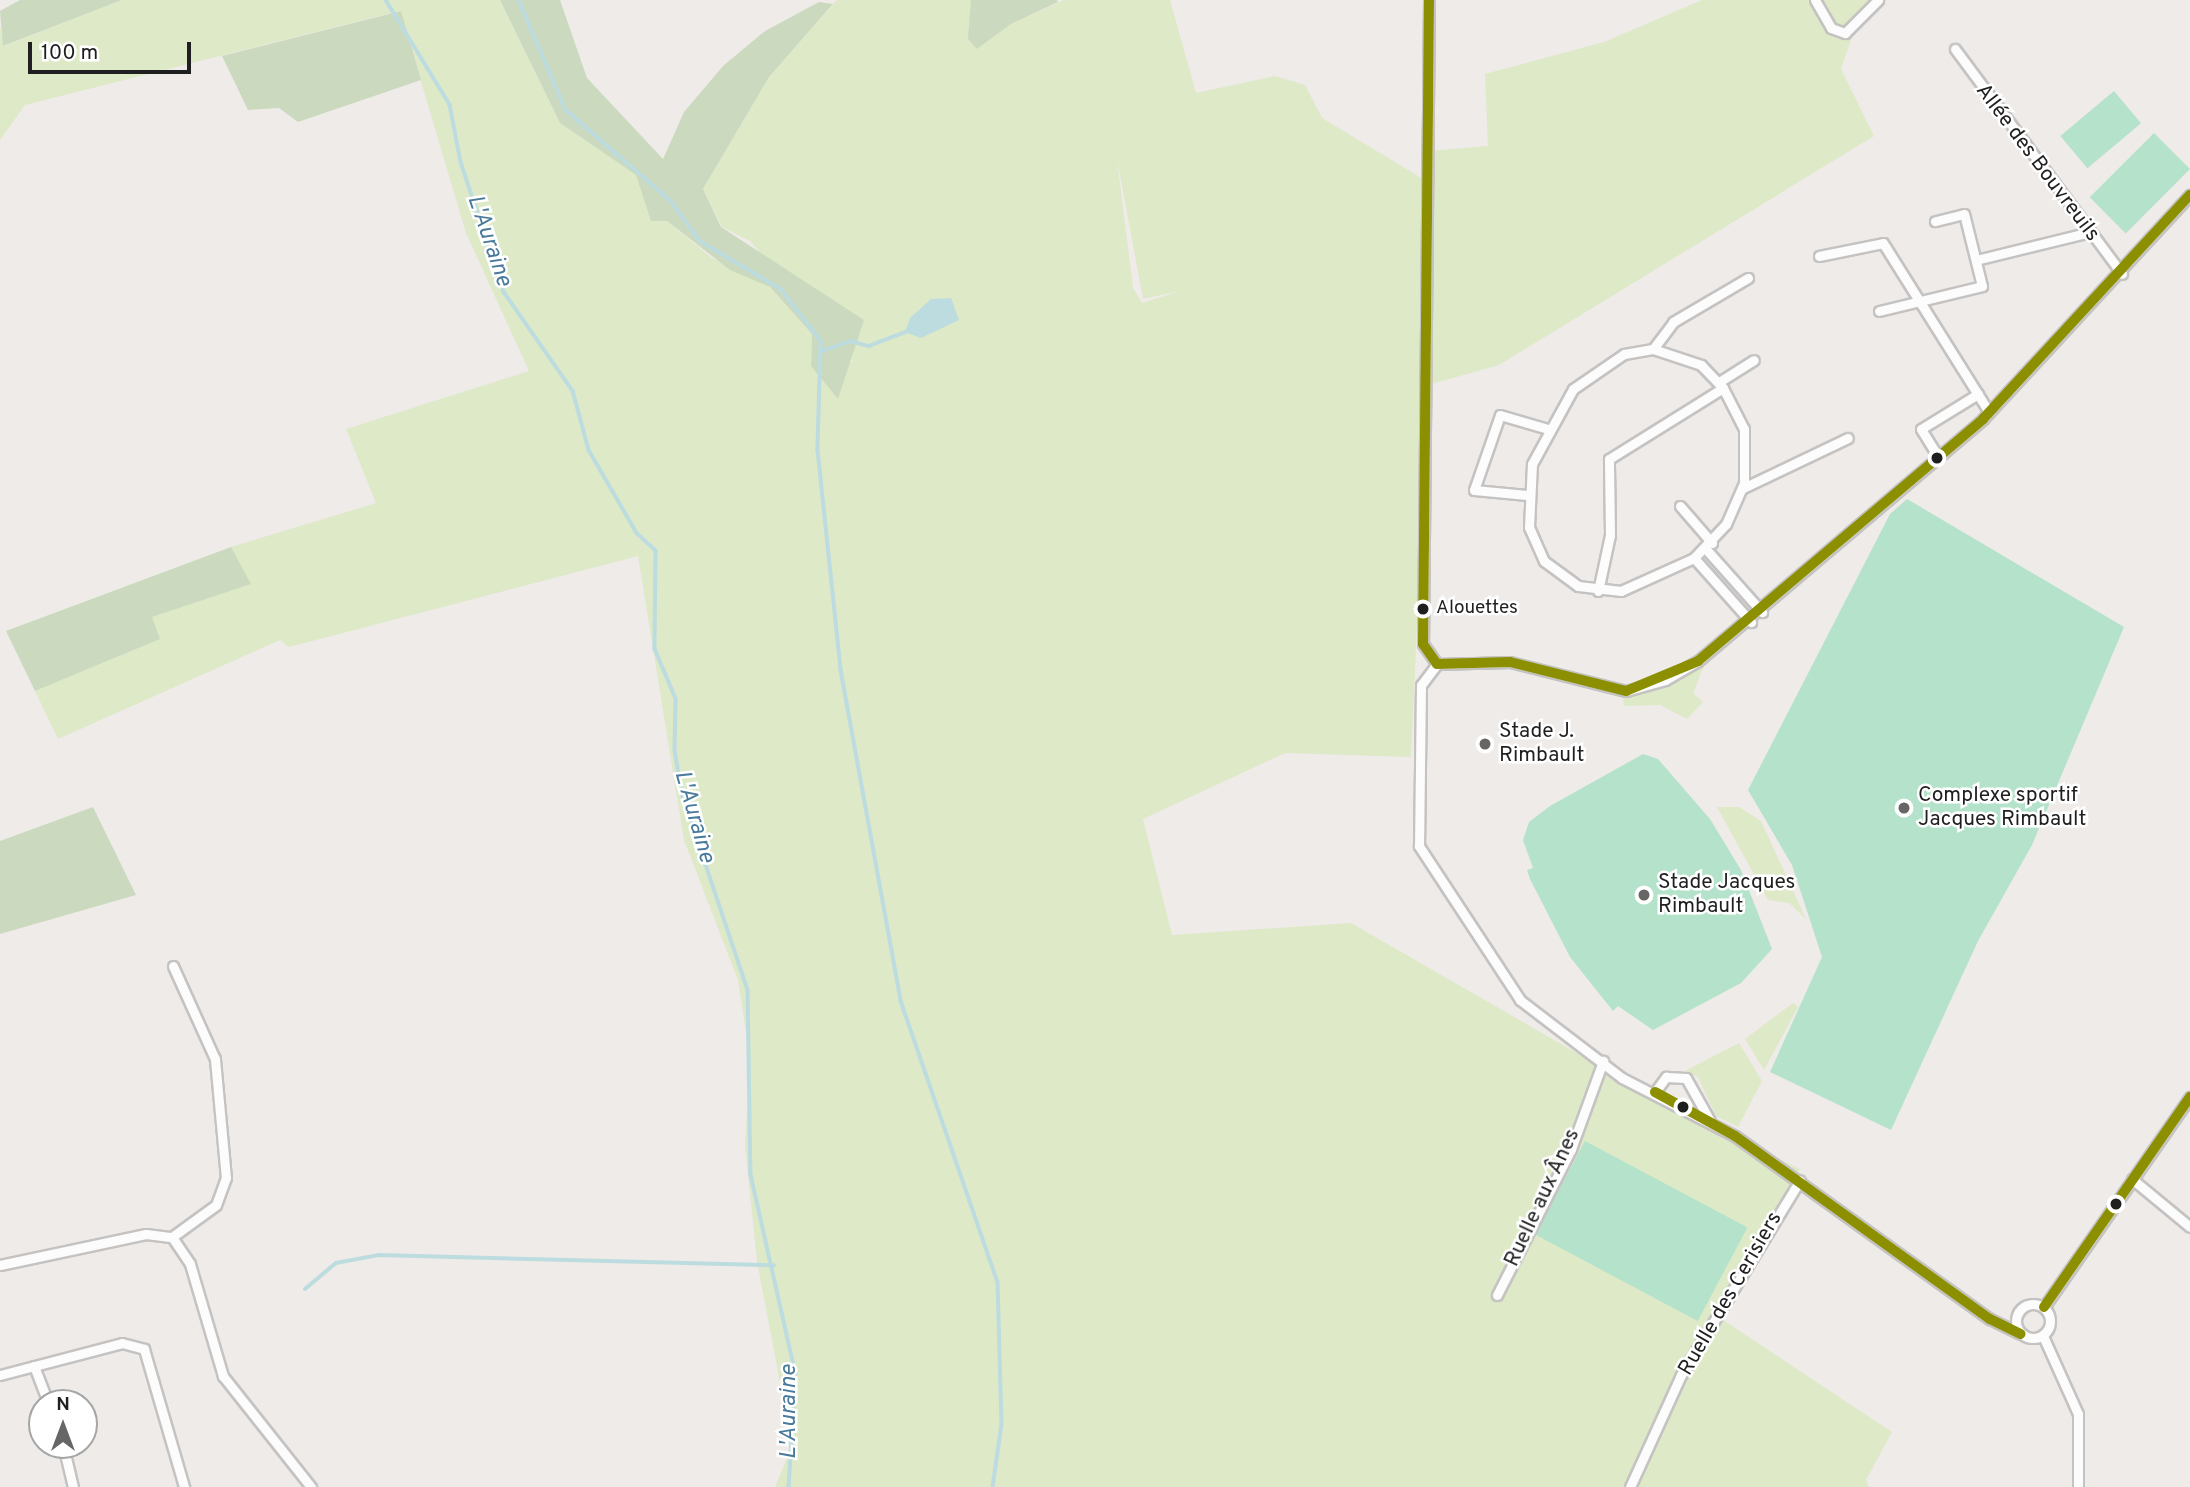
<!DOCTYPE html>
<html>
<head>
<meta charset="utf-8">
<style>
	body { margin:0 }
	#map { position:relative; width:2190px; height:1487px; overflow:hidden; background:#eeebe8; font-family:Overpass,sans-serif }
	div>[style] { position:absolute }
	.grass>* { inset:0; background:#dee9c8 }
	.forest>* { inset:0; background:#cbdabf }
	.pitch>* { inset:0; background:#b5e2cb; transform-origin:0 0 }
	.water>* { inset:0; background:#bddcdf }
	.stream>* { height:3.5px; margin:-1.75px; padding:0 1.75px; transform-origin:1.75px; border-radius:1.75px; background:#bddcdf }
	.roads { filter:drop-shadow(2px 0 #c5c3c2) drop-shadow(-2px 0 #c5c3c2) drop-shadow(0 2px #c5c3c2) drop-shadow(0 -2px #c5c3c2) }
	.street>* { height:9px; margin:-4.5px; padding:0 4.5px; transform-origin:4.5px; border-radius:4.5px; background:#fcfcfc }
	.street>.ring { margin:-4.5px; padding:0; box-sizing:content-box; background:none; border:9px solid #fcfcfc; border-radius:50% }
	.bus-1>* { height:10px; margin:-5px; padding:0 5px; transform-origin:5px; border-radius:5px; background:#8b8f00 }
	.dots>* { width:19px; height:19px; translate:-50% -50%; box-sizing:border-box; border:4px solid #fff; border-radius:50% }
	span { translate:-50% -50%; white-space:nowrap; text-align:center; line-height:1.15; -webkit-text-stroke:5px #fff; paint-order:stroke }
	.bus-label { font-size:19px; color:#1f1f1f }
	.left { translate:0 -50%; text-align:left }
	.street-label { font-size:21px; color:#1f1f1f }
	.poi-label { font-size:21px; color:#1f1f1f }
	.water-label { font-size:23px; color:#497a9c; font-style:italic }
	.north { position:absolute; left:28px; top:1389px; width:70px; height:70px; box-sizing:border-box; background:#fff; border:2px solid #a5a5a5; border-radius:50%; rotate:0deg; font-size:19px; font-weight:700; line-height:28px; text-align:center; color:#1f1f1f }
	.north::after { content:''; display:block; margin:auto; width:24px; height:32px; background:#676665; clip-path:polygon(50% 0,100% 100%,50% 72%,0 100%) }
	.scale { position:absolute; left:28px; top:42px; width:163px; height:32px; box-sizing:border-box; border:4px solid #1f1f1f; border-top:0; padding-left:9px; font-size:21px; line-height:24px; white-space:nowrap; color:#1f1f1f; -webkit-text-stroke:5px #fff; paint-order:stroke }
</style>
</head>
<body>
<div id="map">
	<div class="grass">
		<i style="clip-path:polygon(evenodd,122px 0,500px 0,560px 123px,636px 175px,667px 221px,712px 258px,770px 287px,812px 334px,811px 366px,853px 361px,750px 241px,722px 227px,703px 189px,769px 77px,837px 0,971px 0,977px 49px,1011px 24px,1064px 0,1170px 0,1196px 93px,1275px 76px,1305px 85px,1322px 118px,1428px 182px,1428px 151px,1488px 146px,1485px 74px,1604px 42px,1702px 0,1881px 0,1856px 25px,1841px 69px,1874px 136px,1499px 365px,1428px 385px,1411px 757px,1285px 753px,1143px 819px,1172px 935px,1351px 923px,1601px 1067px,1610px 1079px,1800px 1169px,1714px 1314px,1892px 1432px,1866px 1480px,1869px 1487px,775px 1487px,792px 1446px,757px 1261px,745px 1146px,750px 1058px,738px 980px,684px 840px,638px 556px,289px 647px,280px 640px,58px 739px,35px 691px,159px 639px,151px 617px,250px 584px,231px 547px,376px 503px,346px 429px,529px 371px,466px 233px,400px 11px,25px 105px,0 140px,0 26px,4px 46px,122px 0,1117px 159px,1143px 299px,1180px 291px,1142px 303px,1133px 288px,1117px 159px)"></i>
		<i style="clip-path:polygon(1706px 660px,1693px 693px,1703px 702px,1687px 719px,1660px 705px,1624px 706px,1623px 699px,1661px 686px)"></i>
		<i style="clip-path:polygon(1717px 807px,1739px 807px,1761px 821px,1806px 919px,1789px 903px,1768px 900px)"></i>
		<i style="clip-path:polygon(1793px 1003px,1798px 1007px,1764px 1070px,1745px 1039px)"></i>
		<i style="clip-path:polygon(1739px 1043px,1762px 1081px,1738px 1127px,1716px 1116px,1698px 1077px,1685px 1071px)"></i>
	</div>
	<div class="forest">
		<i style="clip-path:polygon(20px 0,122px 0,3px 46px,0 11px)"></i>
		<i style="clip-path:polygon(500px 0,560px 0,587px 78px,663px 159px,684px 112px,723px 66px,765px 31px,819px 2px,833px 4px,769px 77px,703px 189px,721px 227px,864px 320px,838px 399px,811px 366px,812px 334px,770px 287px,730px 270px,667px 221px,651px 221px,636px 175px,560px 123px)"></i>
		<i style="clip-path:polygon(971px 0,1057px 0,1058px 2px,1011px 24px,977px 49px,968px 39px)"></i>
		<i style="clip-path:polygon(401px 11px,421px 80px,298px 122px,279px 108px,248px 110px,222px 56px)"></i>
		<i style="clip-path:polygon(231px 547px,251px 584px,152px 617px,160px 639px,35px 691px,6px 631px)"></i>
		<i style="clip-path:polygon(93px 807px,136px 895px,0 934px,0 841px)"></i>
	</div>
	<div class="pitch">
		<i style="left:2114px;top:91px;width:42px;height:70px;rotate:50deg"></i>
		<i style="left:2154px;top:133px;width:51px;height:91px;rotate:45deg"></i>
		<i style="clip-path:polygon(1907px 499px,2124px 627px,2032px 845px,1978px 941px,1891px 1130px,1770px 1072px,1822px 957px,1792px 865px,1748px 790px,1890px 514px)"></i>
		<i style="clip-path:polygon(1643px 754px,1658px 759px,1710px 819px,1741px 870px,1772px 949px,1741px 983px,1653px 1030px,1618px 1006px,1613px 1011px,1570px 957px,1530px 879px,1527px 870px,1533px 868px,1523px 840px,1529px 822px,1550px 806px)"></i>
		<i style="left:1585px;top:1141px;width:184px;height:106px;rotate:28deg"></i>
	</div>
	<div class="water">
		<i style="clip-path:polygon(951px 298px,959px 320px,921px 338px,905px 332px,910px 318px,931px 299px)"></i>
	</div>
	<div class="stream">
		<i style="left:386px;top:0;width:123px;rotate:58.6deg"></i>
		<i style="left:450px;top:105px;width:58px;rotate:79.1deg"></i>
		<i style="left:461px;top:162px;width:137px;rotate:71.7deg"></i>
		<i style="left:504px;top:292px;width:121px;rotate:55.1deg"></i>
		<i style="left:573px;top:391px;width:61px;rotate:74.8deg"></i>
		<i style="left:589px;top:450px;width:96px;rotate:60deg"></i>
		<i style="left:637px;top:533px;width:26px;rotate:43deg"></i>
		<i style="left:656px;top:551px;width:98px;rotate:90.6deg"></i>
		<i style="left:655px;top:649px;width:54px;rotate:67.2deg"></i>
		<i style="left:676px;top:699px;width:52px;rotate:91.1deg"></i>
		<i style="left:675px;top:751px;width:46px;rotate:79.9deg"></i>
		<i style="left:683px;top:796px;width:205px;rotate:71.5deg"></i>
		<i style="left:748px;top:990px;width:185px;rotate:89.1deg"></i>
		<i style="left:751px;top:1175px;width:204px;rotate:77.3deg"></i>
		<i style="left:796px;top:1374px;width:113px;rotate:93.5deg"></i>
		<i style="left:519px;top:0;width:120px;rotate:66.9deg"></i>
		<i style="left:566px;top:110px;width:139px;rotate:40.9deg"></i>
		<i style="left:671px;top:201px;width:49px;rotate:54.1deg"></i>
		<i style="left:700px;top:241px;width:94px;rotate:30.7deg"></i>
		<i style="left:781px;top:289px;width:66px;rotate:52.4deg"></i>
		<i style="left:821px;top:341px;width:109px;rotate:91.6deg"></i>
		<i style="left:818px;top:450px;width:221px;rotate:84deg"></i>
		<i style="left:841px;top:670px;width:336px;rotate:79.7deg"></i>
		<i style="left:901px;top:1001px;width:297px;rotate:71deg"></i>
		<i style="left:998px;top:1282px;width:142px;rotate:88.4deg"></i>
		<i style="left:1002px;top:1424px;width:64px;rotate:98.1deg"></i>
		<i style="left:822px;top:351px;width:31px;rotate:-19deg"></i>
		<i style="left:851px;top:341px;width:19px;rotate:16deg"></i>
		<i style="left:869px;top:346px;width:39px;rotate:-21deg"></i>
		<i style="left:305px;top:1289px;width:40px;rotate:-40deg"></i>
		<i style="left:336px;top:1263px;width:44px;rotate:-10.5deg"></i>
		<i style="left:379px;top:1255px;width:395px;rotate:1.5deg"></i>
	</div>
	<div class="roads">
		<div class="street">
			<i style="left:1429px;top:0;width:644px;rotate:90.53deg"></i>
			<i style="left:1423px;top:644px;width:24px;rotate:55deg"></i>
			<i style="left:1815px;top:0;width:32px;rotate:60deg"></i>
			<i style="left:1831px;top:28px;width:15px;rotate:20deg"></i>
			<i style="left:1845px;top:33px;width:47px;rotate:-45deg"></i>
			<i style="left:1955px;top:49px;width:280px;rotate:53.4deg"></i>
			<i style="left:1819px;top:256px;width:65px;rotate:-11.5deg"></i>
			<i style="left:1883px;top:243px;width:199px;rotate:57.9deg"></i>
			<i style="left:1976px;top:260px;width:117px;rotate:-13.8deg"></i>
			<i style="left:1879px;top:311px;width:106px;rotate:-13.6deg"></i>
			<i style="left:1982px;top:286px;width:74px;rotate:-104deg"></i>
			<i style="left:1964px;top:214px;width:30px;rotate:166deg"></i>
			<i style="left:1653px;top:349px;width:51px;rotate:18.4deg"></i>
			<i style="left:1701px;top:365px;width:32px;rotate:46deg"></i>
			<i style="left:1723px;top:388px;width:46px;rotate:62.9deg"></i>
			<i style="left:1744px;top:429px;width:54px;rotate:90deg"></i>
			<i style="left:1744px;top:483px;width:45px;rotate:113.7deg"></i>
			<i style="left:1726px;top:524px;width:47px;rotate:133.3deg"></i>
			<i style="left:1694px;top:558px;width:80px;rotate:155.7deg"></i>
			<i style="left:1621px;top:591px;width:43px;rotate:-173.4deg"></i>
			<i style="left:1578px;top:586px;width:42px;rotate:-143.7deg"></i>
			<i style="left:1544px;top:561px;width:37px;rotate:-114deg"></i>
			<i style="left:1529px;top:527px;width:63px;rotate:-87.3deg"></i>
			<i style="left:1532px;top:464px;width:85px;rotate:-61.3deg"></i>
			<i style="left:1573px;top:389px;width:62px;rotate:-34.5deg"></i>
			<i style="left:1624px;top:354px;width:29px;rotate:-10deg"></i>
			<i style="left:1653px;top:349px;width:34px;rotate:-53deg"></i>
			<i style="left:1673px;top:322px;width:87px;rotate:-30.4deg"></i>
			<i style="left:1719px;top:382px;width:41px;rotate:-32.2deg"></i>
			<i style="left:1939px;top:458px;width:34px;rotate:-122deg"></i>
			<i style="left:1921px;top:429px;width:67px;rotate:-31.6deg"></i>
			<i style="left:1743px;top:488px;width:116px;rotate:-25.5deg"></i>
			<i style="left:1527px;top:495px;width:53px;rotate:-174.6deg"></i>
			<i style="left:1474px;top:490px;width:79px;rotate:-70.9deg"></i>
			<i style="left:1500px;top:415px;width:50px;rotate:16.3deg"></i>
			<i style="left:1680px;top:506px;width:49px;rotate:49.1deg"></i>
			<i style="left:1705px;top:548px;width:86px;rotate:48.3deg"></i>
			<i style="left:1694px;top:558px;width:86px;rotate:48.3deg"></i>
			<i style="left:1598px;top:591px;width:57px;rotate:-77.9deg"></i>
			<i style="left:1610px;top:535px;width:76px;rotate:-90.8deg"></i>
			<i style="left:1609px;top:459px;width:134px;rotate:-31.9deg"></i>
			<i style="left:1437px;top:664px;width:26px;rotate:127deg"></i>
			<i style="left:1421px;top:685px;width:161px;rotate:90.7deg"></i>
			<i style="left:1419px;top:846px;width:184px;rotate:56.7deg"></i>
			<i style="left:1520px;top:1000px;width:128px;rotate:37.4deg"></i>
			<i style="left:1622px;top:1078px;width:127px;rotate:27.2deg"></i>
			<i style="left:1735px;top:1136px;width:314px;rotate:35.7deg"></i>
			<i style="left:1990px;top:1319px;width:34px;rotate:26deg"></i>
			<i style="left:1437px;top:664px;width:73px;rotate:-1.6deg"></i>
			<i style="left:1510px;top:662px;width:120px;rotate:14deg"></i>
			<i style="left:1626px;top:691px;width:41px;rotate:-15.8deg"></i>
			<i style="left:1665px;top:680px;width:38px;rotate:-30deg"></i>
			<i style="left:1698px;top:661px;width:374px;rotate:-40.3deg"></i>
			<i style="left:1983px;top:419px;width:305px;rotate:-47.3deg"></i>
			<i style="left:1655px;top:1092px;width:19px;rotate:-54deg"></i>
			<i style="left:1666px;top:1077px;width:20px;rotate:3deg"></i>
			<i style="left:1686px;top:1078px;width:49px;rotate:60.8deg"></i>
			<i style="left:2132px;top:1179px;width:75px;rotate:39.6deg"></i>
			<i style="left:172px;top:1237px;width:54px;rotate:-36deg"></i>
			<i style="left:216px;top:1205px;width:29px;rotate:-70deg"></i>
			<i style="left:226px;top:1178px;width:120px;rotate:-95.3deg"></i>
			<i style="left:215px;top:1059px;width:102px;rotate:-114.3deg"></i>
			<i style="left:0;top:1265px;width:149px;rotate:-12deg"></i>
			<i style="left:146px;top:1234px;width:26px;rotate:7deg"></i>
			<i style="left:172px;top:1237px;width:32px;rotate:56deg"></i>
			<i style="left:190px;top:1264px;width:117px;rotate:73.6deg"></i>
			<i style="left:223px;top:1376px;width:142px;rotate:51.6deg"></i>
			<i style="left:1497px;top:1295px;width:164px;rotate:-63.1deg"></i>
			<i style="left:1571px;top:1149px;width:94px;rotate:-70deg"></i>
			<i class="ring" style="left:2016px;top:1304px;width:25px;height:25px"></i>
			<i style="left:2044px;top:1307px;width:256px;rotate:-55.2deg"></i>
			<i style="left:2043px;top:1336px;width:85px;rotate:65.8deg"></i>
			<i style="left:2078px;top:1414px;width:73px;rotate:90deg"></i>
			<i style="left:34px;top:1366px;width:40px;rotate:69deg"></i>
			<i style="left:0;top:1375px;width:126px;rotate:-14.7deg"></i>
			<i style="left:122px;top:1343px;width:23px;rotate:15deg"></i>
			<i style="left:144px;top:1349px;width:144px;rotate:73.8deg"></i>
			<i style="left:63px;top:1445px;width:43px;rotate:76.6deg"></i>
			<i style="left:1630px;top:1487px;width:123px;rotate:-65.5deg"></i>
			<i style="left:1681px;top:1375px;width:228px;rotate:-58.6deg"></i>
		</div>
	</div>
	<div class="bus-1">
		<i style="left:1429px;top:0;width:644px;rotate:90.53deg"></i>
		<i style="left:1423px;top:644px;width:24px;rotate:55deg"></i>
		<i style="left:1437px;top:664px;width:73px;rotate:-1.6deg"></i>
		<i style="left:1510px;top:662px;width:120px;rotate:14deg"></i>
		<i style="left:1626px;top:691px;width:78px;rotate:-22.6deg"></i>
		<i style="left:1698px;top:661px;width:374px;rotate:-40.3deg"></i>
		<i style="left:1983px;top:419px;width:305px;rotate:-47.3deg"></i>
		<i style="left:1655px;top:1092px;width:91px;rotate:28.8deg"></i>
		<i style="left:1735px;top:1136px;width:314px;rotate:35.7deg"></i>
		<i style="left:1990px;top:1319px;width:34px;rotate:26deg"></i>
		<i style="left:2044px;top:1307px;width:256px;rotate:-55.2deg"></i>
	</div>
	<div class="dots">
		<i style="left:1937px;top:458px;background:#1f1f1f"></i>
		<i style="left:1423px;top:609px;background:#1f1f1f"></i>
		<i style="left:1485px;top:744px;background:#676665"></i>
		<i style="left:1904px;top:808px;background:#676665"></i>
		<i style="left:1644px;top:895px;background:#676665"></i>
		<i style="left:1683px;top:1107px;background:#1f1f1f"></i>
		<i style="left:2116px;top:1204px;background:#1f1f1f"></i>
	</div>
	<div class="bus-label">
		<span class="left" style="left:1436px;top:609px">Alouettes</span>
	</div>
	<div class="street-label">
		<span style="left:2037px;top:163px;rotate:53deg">Allée des Bouvreuils</span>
		<span style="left:1543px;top:1198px;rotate:-65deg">Ruelle aux Ânes</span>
		<span style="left:1731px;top:1294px;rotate:-60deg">Ruelle des Cerisiers</span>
	</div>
	<div class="poi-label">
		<span class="left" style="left:1499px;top:744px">Stade J.<br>Rimbault</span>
		<span class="left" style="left:1918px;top:808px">Complexe sportif<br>Jacques Rimbault</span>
		<span class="left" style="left:1658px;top:895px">Stade Jacques<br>Rimbault</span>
	</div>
	<div class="water-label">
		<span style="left:488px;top:241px;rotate:71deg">L'Auraine</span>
		<span style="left:693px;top:817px;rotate:74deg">L'Auraine</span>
		<span style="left:790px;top:1412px;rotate:-90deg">L'Auraine</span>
	</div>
	<div class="north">N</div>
	<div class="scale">100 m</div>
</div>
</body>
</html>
